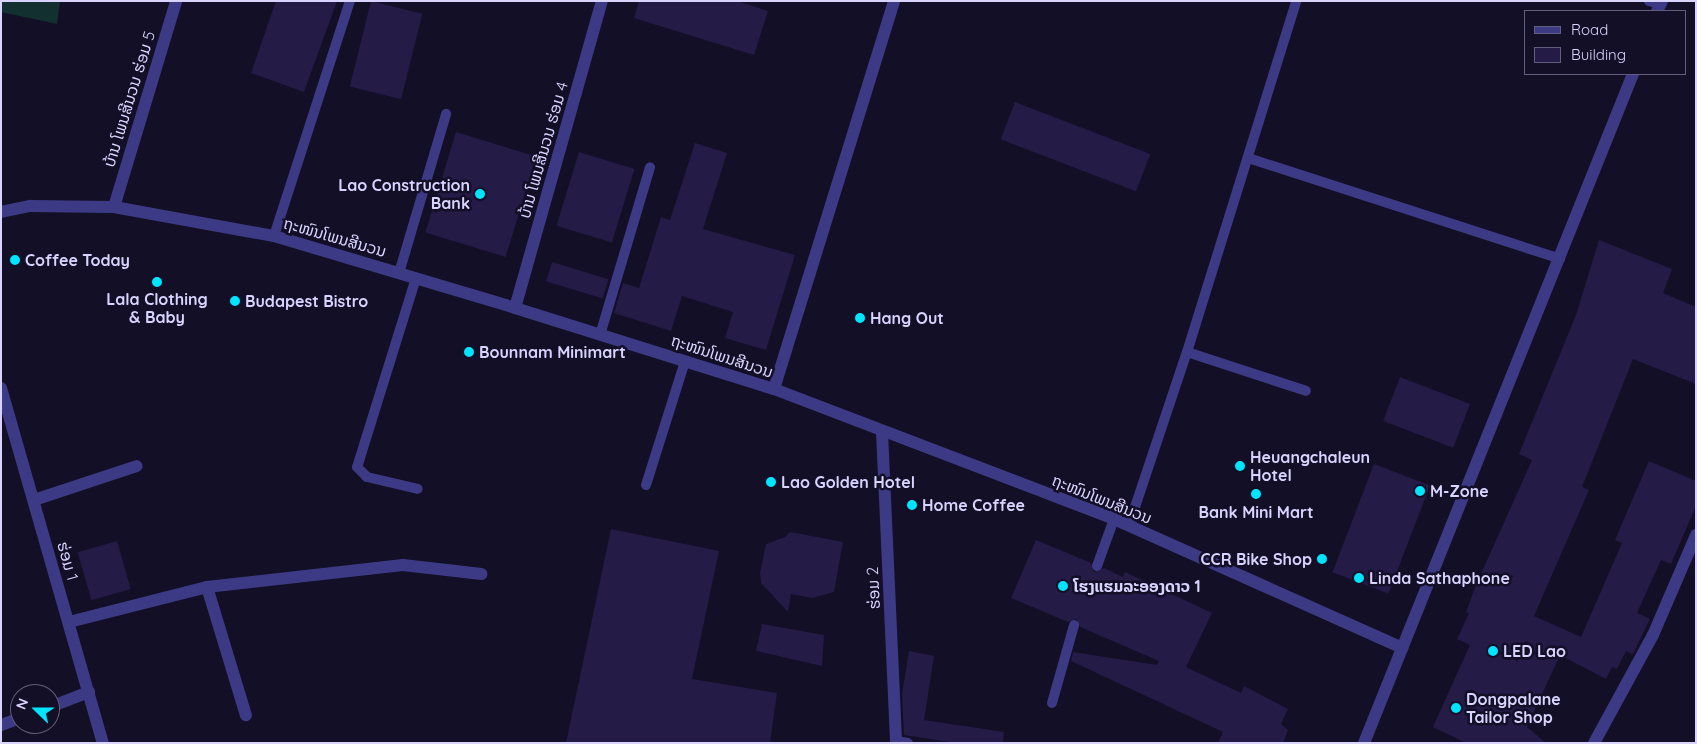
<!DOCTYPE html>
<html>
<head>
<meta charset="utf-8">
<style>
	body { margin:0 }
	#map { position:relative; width:1697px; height:744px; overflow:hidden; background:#130f26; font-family:Quicksand,"Noto Sans Lao",sans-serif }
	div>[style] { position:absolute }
	.green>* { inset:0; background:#12302f }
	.building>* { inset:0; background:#241b47; transform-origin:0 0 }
	.service>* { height:10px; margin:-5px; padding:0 5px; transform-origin:5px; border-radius:5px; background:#3d3a85 }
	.minor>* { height:12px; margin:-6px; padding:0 6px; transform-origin:6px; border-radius:6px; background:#3d3a85 }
	.tertiary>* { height:12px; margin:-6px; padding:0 6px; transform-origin:6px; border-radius:6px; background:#3d3a85 }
	.dots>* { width:14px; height:14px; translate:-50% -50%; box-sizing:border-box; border:2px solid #130f26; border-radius:50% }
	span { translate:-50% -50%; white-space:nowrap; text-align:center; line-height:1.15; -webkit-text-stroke:5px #130f26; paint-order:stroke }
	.street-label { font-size:16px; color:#d9d4ff }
	.poi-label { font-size:16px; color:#d9d4ff; font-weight:700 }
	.right { translate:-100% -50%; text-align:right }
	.left { translate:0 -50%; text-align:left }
	.frame { position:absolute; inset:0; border:2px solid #d9d4ff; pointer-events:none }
	.legend { position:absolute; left:1524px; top:10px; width:162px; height:65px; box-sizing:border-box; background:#130f26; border:1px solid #625e7d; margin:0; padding:6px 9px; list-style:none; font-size:15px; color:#d9d4ff }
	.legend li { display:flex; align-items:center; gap:10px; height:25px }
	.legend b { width:25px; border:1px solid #625e7d }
	.north { position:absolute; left:10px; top:684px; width:50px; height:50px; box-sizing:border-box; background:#130f26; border:1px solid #625e7d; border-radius:50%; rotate:292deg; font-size:14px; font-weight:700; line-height:20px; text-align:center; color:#d9d4ff }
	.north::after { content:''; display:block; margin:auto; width:18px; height:22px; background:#00e5ff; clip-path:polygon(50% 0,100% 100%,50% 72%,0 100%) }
</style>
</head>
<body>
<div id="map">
	<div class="green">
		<i style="clip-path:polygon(1px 1px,60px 1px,57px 24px,1px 12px)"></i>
	</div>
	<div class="building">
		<i style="clip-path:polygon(276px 1px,337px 1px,304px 92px,251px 73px)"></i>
		<i style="left:371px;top:1px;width:53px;height:88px;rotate:14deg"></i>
		<i style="clip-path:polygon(639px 1px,737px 1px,768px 11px,754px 55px,634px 18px)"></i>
		<i style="left:1015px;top:102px;width:145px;height:40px;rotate:21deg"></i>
		<i style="left:456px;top:132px;width:84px;height:105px;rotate:17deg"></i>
		<i style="clip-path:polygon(695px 143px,727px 153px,703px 229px,795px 255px,766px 350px,725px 338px,733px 312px,682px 296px,671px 331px,614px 313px,623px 283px,639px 288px,661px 217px,670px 220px)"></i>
		<i style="left:579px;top:152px;width:58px;height:77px;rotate:17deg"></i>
		<i style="clip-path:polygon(1599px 240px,1672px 269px,1663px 293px,1696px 307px,1696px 384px,1633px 359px,1582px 487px,1589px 490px,1534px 616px,1581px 637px,1622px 543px,1615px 540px,1649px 461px,1696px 481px,1696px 506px,1671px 564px,1661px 560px,1637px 613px,1650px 619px,1633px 654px,1626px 651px,1617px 669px,1612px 667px,1606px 679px,1560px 655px,1527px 727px,1546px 743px,1466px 743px,1433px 727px,1470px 645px,1457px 639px,1469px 613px,1466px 612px,1476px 585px,1532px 460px,1519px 454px,1576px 315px)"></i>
		<i style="left:552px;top:262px;width:59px;height:20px;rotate:17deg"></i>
		<i style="left:1400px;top:377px;width:75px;height:47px;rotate:21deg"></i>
		<i style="left:1374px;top:464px;width:60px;height:116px;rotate:21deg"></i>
		<i style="clip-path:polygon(611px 529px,719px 551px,692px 679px,777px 693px,770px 743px,566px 743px)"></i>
		<i style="clip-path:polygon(790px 532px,843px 542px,834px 592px,812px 598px,791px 594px,788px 612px,761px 583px,760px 573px,766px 544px,785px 537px)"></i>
		<i style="clip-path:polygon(1036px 540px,1091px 563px,1094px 572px,1104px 568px,1123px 577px,1125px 572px,1212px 613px,1186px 667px,1241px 693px,1244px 686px,1288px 709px,1281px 724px,1288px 730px,1283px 743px,1218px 743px,1223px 732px,1071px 661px,1073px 652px,1157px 665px,1159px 661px,1080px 627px,1076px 619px,1068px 622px,1011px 598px)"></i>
		<i style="left:117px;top:541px;width:50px;height:41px;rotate:74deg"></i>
		<i style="clip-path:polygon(762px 624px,824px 635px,822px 666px,756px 651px)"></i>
		<i style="clip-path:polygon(909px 651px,934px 656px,924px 720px,1004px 732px,1003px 743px,956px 743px,904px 735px,902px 694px)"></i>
	</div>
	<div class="service">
		<i style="left:1649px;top:1px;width:11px;rotate:15deg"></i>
		<i style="left:1248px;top:158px;width:328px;rotate:17.9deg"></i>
		<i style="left:274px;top:236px;width:247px;rotate:-72.1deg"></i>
		<i style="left:399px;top:273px;width:166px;rotate:-73.5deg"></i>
		<i style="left:416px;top:278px;width:198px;rotate:107.3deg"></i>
		<i style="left:357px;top:467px;width:14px;rotate:45deg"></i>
		<i style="left:367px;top:477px;width:52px;rotate:13.2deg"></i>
		<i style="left:600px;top:335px;width:175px;rotate:-73.4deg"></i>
		<i style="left:1187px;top:352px;width:125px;rotate:18.1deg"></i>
		<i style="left:646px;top:485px;width:130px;rotate:-72.5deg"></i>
		<i style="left:1129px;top:525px;width:182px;rotate:-71.5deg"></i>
		<i style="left:1187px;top:352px;width:368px;rotate:-72.7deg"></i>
		<i style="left:1097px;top:566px;width:50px;rotate:-70.1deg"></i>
		<i style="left:1052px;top:703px;width:81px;rotate:-74.2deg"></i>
		<i style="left:896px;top:741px;width:12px;rotate:9deg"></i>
	</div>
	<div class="minor">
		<i style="left:114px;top:207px;width:215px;rotate:-73.2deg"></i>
		<i style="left:515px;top:308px;width:319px;rotate:-74.2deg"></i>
		<i style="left:1px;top:388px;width:369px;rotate:74deg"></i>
		<i style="left:774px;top:389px;width:406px;rotate:-72.8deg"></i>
		<i style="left:882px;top:432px;width:311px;rotate:87.4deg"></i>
		<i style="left:34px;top:500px;width:108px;rotate:-18.3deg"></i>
		<i style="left:207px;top:587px;width:134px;rotate:73.1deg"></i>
		<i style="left:69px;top:622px;width:142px;rotate:-14.2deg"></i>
		<i style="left:207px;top:587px;width:197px;rotate:-6.4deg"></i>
		<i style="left:403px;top:565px;width:79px;rotate:6.6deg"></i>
		<i style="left:50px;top:707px;width:42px;rotate:-21deg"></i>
		<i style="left:1px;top:725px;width:20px;rotate:-20deg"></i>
		<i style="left:1594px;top:743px;width:123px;rotate:-61.4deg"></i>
		<i style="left:1653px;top:635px;width:109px;rotate:-66.7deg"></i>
	</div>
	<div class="tertiary">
		<i style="left:1657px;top:11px;width:11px;rotate:-63deg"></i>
		<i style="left:1px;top:212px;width:30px;rotate:-12deg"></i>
		<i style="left:30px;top:206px;width:84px;rotate:0.7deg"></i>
		<i style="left:114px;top:207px;width:163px;rotate:10.3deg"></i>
		<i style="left:274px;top:236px;width:252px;rotate:16.6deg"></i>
		<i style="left:515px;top:308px;width:271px;rotate:17.4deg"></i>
		<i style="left:774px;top:389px;width:364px;rotate:20.9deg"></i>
		<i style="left:1114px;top:519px;width:316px;rotate:24.1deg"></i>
		<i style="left:1364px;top:743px;width:721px;rotate:-68.1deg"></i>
	</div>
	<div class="dots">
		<i style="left:480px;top:194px;background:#00e5ff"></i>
		<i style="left:15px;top:260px;background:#00e5ff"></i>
		<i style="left:157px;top:282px;background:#00e5ff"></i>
		<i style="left:235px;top:301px;background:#00e5ff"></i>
		<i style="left:860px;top:318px;background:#00e5ff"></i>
		<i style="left:469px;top:352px;background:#00e5ff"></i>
		<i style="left:1240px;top:466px;background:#00e5ff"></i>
		<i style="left:771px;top:482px;background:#00e5ff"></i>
		<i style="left:1420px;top:491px;background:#00e5ff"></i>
		<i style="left:1256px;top:494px;background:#00e5ff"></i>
		<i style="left:912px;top:505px;background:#00e5ff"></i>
		<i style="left:1322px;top:559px;background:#00e5ff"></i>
		<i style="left:1359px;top:578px;background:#00e5ff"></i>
		<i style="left:1063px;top:586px;background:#00e5ff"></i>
		<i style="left:1493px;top:651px;background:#00e5ff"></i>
		<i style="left:1456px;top:708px;background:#00e5ff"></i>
	</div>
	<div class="street-label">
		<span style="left:129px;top:99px;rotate:-73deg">ບ້ານ ໂພນສີນວນ ຮ່ອມ 5</span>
		<span style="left:543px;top:150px;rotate:-74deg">ບ້ານ ໂພນສີນວນ ຮ່ອມ 4</span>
		<span style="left:335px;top:237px;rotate:16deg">ຖະໜົນໂພນສີນວນ</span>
		<span style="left:722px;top:356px;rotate:18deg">ຖະໜົນໂພນສີນວນ</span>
		<span style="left:1102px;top:499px;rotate:22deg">ຖະໜົນໂພນສີນວນ</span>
		<span style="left:68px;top:561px;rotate:74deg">ຮ່ອມ 1</span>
		<span style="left:873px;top:588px;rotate:-93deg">ຮ່ອມ 2</span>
	</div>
	<div class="poi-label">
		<span class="right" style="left:470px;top:194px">Lao Construction<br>Bank</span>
		<span class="left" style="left:25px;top:260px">Coffee Today</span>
		<span style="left:157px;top:308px">Lala Clothing<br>&amp; Baby</span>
		<span class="left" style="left:245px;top:301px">Budapest Bistro</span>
		<span class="left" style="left:870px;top:318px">Hang Out</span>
		<span class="left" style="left:479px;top:352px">Bounnam Minimart</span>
		<span class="left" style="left:1250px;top:466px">Heuangchaleun<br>Hotel</span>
		<span class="left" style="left:781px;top:482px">Lao Golden Hotel</span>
		<span class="left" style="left:1430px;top:491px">M-Zone</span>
		<span class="left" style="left:922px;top:505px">Home Coffee</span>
		<span style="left:1256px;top:512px">Bank Mini Mart</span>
		<span class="right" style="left:1312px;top:559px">CCR Bike Shop</span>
		<span class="left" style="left:1369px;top:578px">Linda Sathaphone</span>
		<span class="left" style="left:1073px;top:586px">ໂຮງແຮມລະອອງດາວ 1</span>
		<span class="left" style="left:1503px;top:651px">LED Lao</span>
		<span class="left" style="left:1466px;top:708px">Dongpalane<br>Tailor Shop</span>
	</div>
	<div class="frame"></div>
	<ul class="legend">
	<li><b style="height:6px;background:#3d3a85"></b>Road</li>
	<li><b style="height:14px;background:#241b47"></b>Building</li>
	</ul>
	<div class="north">N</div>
</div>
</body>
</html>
